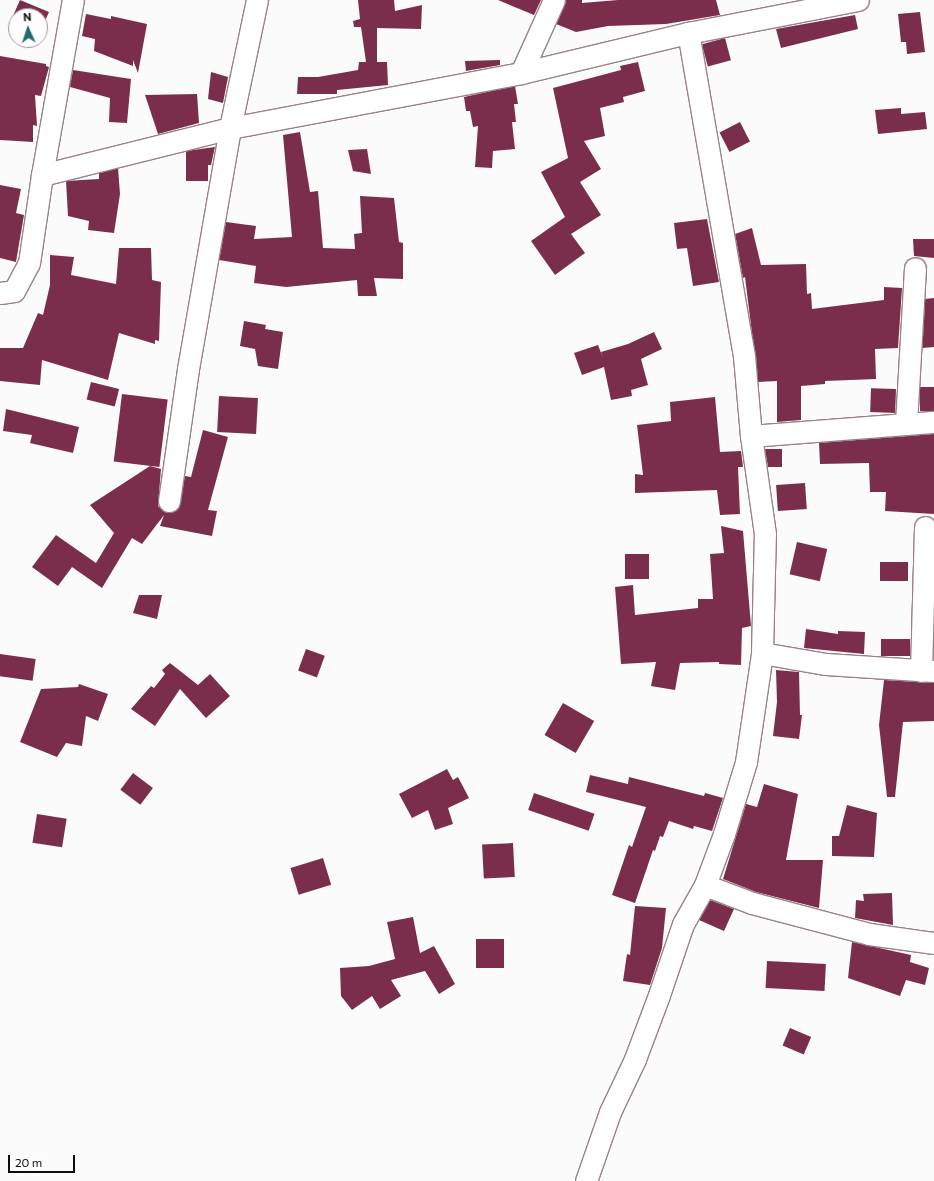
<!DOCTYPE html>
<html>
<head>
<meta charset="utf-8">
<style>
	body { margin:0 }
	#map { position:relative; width:934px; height:1181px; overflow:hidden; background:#fbfbfb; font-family:Commissioner,sans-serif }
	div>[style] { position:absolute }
	.building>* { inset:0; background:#7b2e4c; transform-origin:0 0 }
	.roads { filter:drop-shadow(1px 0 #998188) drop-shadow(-1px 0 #998188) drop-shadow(0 1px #998188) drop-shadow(0 -1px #998188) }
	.minor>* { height:21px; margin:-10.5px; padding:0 10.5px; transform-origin:10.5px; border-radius:10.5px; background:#fff }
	span { translate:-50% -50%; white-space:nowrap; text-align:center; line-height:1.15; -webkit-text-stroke:4px #fff; paint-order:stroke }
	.north { position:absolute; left:8px; top:8px; width:40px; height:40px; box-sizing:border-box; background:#fff; border:1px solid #a09d9e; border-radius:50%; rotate:357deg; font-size:11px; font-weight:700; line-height:16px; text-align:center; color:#12090c }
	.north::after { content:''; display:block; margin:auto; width:14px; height:18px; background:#206a74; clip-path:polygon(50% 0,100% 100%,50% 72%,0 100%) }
	.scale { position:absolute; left:8px; top:1155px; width:67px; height:18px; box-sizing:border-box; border:2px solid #12090c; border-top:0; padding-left:5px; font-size:12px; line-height:14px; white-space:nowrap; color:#12090c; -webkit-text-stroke:3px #fff; paint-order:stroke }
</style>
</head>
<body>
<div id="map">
	<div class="building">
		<i style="clip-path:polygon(20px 0,49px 12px,41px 30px,40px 16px,16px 16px,16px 20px,12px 18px)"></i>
		<i style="clip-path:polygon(358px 0,394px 0,395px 11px,422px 5px,421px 29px,377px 28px,377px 62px,387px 62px,388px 85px,337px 90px,337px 94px,297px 94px,298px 77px,318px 77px,358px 70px,359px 62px,366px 62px,361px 27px,354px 27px,353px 21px,360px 19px)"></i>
		<i style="clip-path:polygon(498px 0,541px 0,534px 15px)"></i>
		<i style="clip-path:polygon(566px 0,582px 0,582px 3px,618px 0,716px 0,720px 15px,666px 24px,608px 26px,576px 32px,556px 24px)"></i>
		<i style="clip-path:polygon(920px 12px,925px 52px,907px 54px,906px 42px,901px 42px,898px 14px)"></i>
		<i style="clip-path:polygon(86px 14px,111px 19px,111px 16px,147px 24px,138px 73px,133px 60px,133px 66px,94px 51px,95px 39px,82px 36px)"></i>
		<i style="clip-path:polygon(855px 15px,858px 29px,781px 48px,776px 29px)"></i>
		<i style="left:725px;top:38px;width:23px;height:24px;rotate:75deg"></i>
		<i style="clip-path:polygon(0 56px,46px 64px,46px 66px,49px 67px,41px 96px,35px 95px,37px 126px,33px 125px,33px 142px,0 140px)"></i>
		<i style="clip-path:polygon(500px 60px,500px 65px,466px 71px,465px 61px)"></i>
		<i style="clip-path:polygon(638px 62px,645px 91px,623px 97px,624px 102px,600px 108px,605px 136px,584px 141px,601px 169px,580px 182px,601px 215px,571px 234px,585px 253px,555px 275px,531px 241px,565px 217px,541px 172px,568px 158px,553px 88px,621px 70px,620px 66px)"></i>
		<i style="clip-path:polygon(73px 70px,131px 79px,127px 123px,109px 122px,110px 98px,70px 87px)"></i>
		<i style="clip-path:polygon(211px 72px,228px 77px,223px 103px,208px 99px)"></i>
		<i style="clip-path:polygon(515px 86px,518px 104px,514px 104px,516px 122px,512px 122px,515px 149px,493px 151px,492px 168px,475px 167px,478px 126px,473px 127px,470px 111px,466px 111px,464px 97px)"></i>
		<i style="clip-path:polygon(197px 94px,199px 123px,158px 134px,145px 95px)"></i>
		<i style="clip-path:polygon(901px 108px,901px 114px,925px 112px,927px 129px,878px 134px,875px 110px)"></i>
		<i style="left:740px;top:122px;width:22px;height:23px;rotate:63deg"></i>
		<i style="clip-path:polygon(300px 132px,310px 192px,318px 191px,323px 248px,355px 249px,354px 234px,362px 233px,360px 196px,394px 198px,399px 242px,403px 243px,403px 279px,374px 278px,377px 296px,358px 296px,357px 280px,286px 287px,254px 283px,256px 266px,219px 260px,226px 222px,256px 226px,254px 239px,292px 237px,283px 135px)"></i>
		<i style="clip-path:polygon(215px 147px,211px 165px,208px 165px,208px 181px,186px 181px,186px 151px)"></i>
		<i style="clip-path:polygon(367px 149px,371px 174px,353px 171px,348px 150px)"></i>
		<i style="clip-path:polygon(118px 168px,120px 194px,114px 233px,88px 230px,89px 221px,68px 216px,66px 181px,99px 179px,99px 173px)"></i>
		<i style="clip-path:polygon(0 185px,21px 189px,16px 213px,24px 215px,16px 262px,0 258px)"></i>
		<i style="clip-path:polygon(707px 219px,719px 282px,693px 286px,687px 248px,677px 249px,674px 223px)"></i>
		<i style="clip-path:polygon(752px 228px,761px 265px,806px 264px,807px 294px,811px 293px,812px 309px,884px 300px,884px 287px,902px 288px,898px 348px,875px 349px,876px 379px,825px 381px,825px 384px,801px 386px,801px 420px,777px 422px,777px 381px,758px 382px,745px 277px,743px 278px,735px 234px)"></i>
		<i style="clip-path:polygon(913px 239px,934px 239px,934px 258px,914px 256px)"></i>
		<i style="clip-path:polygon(119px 248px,151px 248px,152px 280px,161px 282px,159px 341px,155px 340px,155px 344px,119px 333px,108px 380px,42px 360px,40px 385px,0 381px,0 348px,23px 348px,38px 313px,43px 315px,50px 285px,50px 255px,74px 257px,71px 275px,116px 284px)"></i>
		<i style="clip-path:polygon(934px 298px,934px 347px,922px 348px,925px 299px)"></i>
		<i style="clip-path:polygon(244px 321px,266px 325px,265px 329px,283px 332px,278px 369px,258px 366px,255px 349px,240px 346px)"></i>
		<i style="clip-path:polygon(654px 332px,662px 349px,641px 359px,648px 385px,631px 390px,632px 396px,611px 400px,604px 367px,582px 375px,574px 353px,598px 345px,603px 358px,601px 352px,628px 344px)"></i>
		<i style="left:91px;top:382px;width:29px;height:18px;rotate:14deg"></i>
		<i style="left:920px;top:387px;width:14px;height:24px"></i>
		<i style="left:896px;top:389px;width:24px;height:25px;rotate:92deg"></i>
		<i style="left:122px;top:394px;width:46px;height:68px;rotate:7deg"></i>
		<i style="left:219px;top:396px;width:39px;height:36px;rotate:3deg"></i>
		<i style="clip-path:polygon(715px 397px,720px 452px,741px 451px,743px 467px,738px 467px,740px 514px,720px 515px,717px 490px,635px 493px,635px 474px,643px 475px,637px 425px,671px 421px,670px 402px)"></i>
		<i style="clip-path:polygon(6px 409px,79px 427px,73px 453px,30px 443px,32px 435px,3px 431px)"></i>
		<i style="clip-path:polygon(203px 430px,228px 437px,208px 510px,217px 511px,212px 536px,160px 526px,164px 515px,142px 544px,132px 538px,102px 588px,72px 567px,58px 586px,32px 567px,56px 535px,96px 563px,114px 533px,90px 505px,150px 466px,161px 469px,158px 506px,167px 513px,178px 509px,185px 476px,191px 477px)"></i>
		<i style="clip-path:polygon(934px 434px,934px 514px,885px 511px,886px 492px,870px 492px,869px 463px,820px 464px,819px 443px)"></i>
		<i style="clip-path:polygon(765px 449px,782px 449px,782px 467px,768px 467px)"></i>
		<i style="left:805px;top:483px;width:26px;height:29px;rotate:86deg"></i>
		<i style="clip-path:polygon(721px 526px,743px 531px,751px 626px,742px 628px,741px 665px,719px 664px,719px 662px,680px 663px,675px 690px,651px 686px,656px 662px,621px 664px,615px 587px,633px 585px,635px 615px,698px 608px,698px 599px,713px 599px,710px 554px,724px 553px)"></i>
		<i style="left:797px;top:542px;width:31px;height:33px;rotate:13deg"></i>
		<i style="left:625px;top:554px;width:24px;height:25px"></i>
		<i style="left:880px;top:562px;width:28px;height:19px"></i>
		<i style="clip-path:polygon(139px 595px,162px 595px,157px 619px,133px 613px)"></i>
		<i style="clip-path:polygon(806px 629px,838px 634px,838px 631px,865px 632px,864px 654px,804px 648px)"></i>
		<i style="left:881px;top:639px;width:29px;height:17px"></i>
		<i style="left:306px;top:649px;width:20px;height:23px;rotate:20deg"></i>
		<i style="left:0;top:654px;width:36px;height:22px;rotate:8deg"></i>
		<i style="clip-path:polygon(170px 663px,198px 685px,210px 674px,230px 696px,206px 718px,180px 689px,155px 726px,131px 709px,151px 686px,154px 688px,165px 674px,162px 670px)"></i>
		<i style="clip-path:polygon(776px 670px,799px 672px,800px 715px,802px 715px,799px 739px,773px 736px,777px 702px)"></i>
		<i style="clip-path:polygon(884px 680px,934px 683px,934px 721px,903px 722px,895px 797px,887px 797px,879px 725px)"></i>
		<i style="clip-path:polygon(79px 684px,108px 694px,98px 721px,86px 716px,82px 746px,66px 743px,57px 757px,20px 742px,41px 689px,78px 687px)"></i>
		<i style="left:563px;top:703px;width:36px;height:37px;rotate:30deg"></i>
		<i style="clip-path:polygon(447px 769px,453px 780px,458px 777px,469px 798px,448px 808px,453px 824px,435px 830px,428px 810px,412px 818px,399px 794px)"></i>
		<i style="left:133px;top:773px;width:25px;height:21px;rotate:37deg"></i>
		<i style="clip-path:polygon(590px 775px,628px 784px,629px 777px,704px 796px,705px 793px,723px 798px,712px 831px,694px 826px,693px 829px,669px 821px,663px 837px,660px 836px,655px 851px,653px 850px,635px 903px,612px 895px,629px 845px,632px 847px,646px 807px,586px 792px)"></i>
		<i style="clip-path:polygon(764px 784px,798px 794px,786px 860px,823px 860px,819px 908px,756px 892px,723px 879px,746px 804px,757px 807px)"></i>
		<i style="left:534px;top:793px;width:64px;height:18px;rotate:19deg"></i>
		<i style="clip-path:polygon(847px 805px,877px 813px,874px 857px,832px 856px,832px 836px,839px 836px)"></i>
		<i style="left:37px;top:814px;width:30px;height:29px;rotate:9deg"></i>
		<i style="left:513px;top:843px;width:34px;height:31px;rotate:87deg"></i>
		<i style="left:323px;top:858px;width:28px;height:34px;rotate:73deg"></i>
		<i style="clip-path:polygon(892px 893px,893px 925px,855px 918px,856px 900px,864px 901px,863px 894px)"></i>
		<i style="clip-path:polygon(710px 900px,734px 909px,724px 931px,699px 920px)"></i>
		<i style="clip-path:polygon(635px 906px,666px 908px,662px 948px,650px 985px,623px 981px,627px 954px,630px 955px)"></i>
		<i style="clip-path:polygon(413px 917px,420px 953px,434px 946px,455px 984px,439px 994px,425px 971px,391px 980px,401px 996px,380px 1009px,372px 996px,352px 1010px,341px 996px,340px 968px,369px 966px,395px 959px,387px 922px)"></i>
		<i style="left:476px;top:939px;width:28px;height:29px"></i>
		<i style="clip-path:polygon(852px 942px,911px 955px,910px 962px,929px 968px,925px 985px,906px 980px,900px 996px,848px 978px)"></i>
		<i style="left:767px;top:961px;width:59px;height:27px;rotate:3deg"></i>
		<i style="left:790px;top:1028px;width:23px;height:19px;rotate:23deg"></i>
	</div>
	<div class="roads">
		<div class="minor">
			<i style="left:521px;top:73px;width:80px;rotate:-65.7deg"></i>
			<i style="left:42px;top:175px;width:178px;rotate:-80deg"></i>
			<i style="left:0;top:293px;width:14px;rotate:-8deg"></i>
			<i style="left:14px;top:291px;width:32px;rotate:-62deg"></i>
			<i style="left:29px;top:263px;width:89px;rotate:-81.6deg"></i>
			<i style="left:42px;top:175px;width:194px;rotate:-14deg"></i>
			<i style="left:230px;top:128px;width:296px;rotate:-10.7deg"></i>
			<i style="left:521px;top:73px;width:172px;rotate:-13.5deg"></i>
			<i style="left:688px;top:33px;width:173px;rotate:-11deg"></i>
			<i style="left:906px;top:424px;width:156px;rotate:-86.7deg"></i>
			<i style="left:751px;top:436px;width:184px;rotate:-4.4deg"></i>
			<i style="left:169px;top:501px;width:133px;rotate:-81.8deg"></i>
			<i style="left:188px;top:369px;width:245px;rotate:-80.1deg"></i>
			<i style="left:230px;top:128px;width:131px;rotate:-78.1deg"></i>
			<i style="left:762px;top:653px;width:65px;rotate:9.8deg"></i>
			<i style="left:826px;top:664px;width:108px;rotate:3.7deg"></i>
			<i style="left:921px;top:671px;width:144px;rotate:-88.4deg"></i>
			<i style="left:705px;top:885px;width:50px;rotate:21deg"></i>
			<i style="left:752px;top:903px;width:121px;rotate:14.8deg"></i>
			<i style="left:869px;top:934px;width:66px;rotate:7.9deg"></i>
			<i style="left:586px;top:1181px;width:73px;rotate:-70.8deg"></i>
			<i style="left:610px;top:1112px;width:59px;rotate:-64.7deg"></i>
			<i style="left:635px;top:1059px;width:68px;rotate:-69.4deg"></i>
			<i style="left:659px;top:995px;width:75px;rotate:-71.3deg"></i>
			<i style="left:683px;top:924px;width:45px;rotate:-60.6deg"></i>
			<i style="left:705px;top:885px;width:54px;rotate:-69.6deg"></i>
			<i style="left:724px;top:834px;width:75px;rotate:-73deg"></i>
			<i style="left:746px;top:762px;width:110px;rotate:-81.6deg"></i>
			<i style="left:762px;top:653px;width:119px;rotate:-88.6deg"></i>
			<i style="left:765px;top:534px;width:99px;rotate:-98.1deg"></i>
			<i style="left:751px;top:436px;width:80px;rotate:-95deg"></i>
			<i style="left:744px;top:356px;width:328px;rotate:-99.8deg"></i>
		</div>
	</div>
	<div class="north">N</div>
	<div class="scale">20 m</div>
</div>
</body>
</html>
